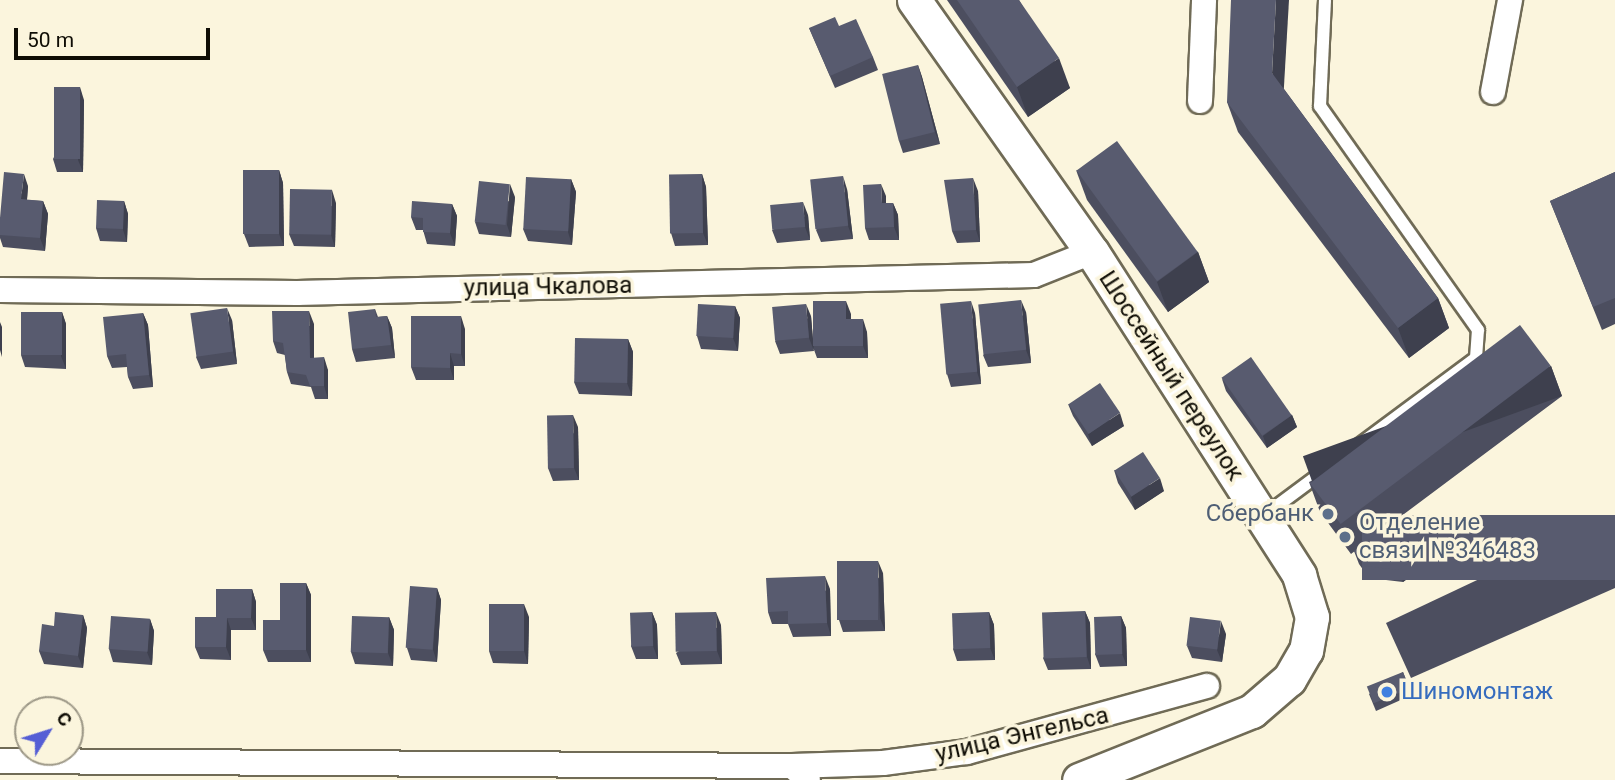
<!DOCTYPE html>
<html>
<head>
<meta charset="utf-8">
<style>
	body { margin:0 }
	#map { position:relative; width:1615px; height:780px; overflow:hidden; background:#fbf5dd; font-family:Roboto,sans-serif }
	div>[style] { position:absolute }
	.roads { filter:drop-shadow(2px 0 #706b56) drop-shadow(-2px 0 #706b56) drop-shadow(0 2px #706b56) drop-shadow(0 -2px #706b56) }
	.service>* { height:12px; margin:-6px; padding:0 6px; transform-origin:6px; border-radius:6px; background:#fff }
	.minor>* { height:24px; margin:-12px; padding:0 12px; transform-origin:12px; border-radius:12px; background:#fff }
	.secondary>* { height:33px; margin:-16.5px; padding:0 16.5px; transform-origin:16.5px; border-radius:16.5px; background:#fff }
	.wall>* { inset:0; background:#4c4e5f }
	.shaded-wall>* { inset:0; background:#3e404e; transform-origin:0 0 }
	.building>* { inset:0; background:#585b6f; transform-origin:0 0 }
	.dots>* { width:19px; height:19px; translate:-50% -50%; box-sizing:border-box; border:4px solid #fbf5dd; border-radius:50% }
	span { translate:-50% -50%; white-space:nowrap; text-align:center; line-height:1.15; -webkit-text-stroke:7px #fbf5dd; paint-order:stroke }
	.street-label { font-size:24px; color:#0f0d05 }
	.service-label { font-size:24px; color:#4e5e75 }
	.right { translate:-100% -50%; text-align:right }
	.left { translate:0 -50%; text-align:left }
	.shop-label { font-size:24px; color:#366cbe }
	.north { position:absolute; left:14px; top:696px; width:70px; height:70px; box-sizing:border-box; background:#fbf5dd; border:2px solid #9d9887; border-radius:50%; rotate:52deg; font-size:19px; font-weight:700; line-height:28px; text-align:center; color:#0f0d05 }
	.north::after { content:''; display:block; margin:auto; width:24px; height:32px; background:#555ed5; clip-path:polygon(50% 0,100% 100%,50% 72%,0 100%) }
	.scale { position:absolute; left:14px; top:28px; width:196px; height:32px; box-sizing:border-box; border:4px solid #0f0d05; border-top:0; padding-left:9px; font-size:21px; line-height:24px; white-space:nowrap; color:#0f0d05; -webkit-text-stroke:5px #fbf5dd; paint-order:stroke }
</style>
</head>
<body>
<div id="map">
	<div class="roads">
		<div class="service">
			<i style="left:1262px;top:517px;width:267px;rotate:-36.6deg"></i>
			<i style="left:1476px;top:358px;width:28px;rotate:-86deg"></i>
			<i style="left:1478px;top:330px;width:274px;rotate:-125.2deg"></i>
			<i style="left:1320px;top:106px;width:106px;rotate:-87.3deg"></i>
		</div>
		<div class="minor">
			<i style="left:1493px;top:92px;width:94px;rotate:-79.5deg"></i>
			<i style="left:1200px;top:101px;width:101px;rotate:-87.7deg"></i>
			<i style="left:0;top:290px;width:297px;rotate:0.6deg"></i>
			<i style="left:297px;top:293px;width:737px;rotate:-1.4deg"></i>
			<i style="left:1034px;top:275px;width:62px;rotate:-21.6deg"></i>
			<i style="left:0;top:761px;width:792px;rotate:0.36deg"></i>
			<i style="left:792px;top:766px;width:21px;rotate:41deg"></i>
			<i style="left:792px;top:766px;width:91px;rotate:-1.9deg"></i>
			<i style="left:883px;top:763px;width:85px;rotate:-7.5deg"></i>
			<i style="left:967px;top:752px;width:249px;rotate:-15.4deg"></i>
		</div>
		<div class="secondary">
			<i style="left:914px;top:0;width:309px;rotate:54.8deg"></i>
			<i style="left:1092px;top:252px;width:384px;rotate:57.3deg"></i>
			<i style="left:1299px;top:575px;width:44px;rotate:72.8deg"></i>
			<i style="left:1312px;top:617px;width:34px;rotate:100deg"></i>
			<i style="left:1306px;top:650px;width:34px;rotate:120deg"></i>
			<i style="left:1289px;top:679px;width:49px;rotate:139.1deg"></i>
			<i style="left:1252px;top:711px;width:186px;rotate:158.3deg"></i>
		</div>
	</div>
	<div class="wall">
		<i style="clip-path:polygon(947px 0,1019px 0,1070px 88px,1028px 117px)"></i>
		<i style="clip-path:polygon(839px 26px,873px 57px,878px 70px,835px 88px,809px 28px)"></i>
		<i style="clip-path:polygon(918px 65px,922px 77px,940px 144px,903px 153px,899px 141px)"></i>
		<i style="clip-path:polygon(1284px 89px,1438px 298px,1449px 328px,1409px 358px,1238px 132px,1227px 102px)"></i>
		<i style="clip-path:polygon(84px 100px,83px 172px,57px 172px,53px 159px)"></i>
		<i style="clip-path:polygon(279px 170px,283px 183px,284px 246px,249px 247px,244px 234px)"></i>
		<i style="clip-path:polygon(1076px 170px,1198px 252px,1209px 282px,1168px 312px,1087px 200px)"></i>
		<i style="clip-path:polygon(1615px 172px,1615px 324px,1602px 330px,1550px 201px)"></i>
		<i style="clip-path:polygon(702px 174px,706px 187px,708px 245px,675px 246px,671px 233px)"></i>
		<i style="clip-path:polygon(571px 179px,576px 192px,572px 245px,528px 241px,523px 229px)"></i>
		<i style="clip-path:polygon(28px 186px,27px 200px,43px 201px,48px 214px,45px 251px,3px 247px,0 238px,0 218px)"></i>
		<i style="clip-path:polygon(847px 189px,853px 239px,821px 242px,816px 230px)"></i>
		<i style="clip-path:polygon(978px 191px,980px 242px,957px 243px,952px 231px)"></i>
		<i style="clip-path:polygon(886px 196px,886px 203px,893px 203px,898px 215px,899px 240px,869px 240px,865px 228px)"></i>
		<i style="clip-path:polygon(515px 197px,511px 237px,479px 234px,475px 222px)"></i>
		<i style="clip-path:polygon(124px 201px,128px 214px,127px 242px,100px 241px,96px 228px)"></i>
		<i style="clip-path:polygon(336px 203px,335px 247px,294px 246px,289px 234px)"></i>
		<i style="clip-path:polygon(452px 204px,457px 216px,455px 246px,427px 244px,423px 230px,416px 230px,411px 217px)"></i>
		<i style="clip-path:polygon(808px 215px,810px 240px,777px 243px,772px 230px)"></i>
		<i style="clip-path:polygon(735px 306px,740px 318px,738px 351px,701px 349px,697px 336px)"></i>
		<i style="clip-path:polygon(375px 309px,378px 317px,387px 316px,392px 328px,395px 358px,356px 362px,352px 349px)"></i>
		<i style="clip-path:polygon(62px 312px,66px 324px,66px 369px,25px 367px,21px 355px)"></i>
		<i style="clip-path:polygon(1026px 312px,1031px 363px,988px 367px,983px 355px)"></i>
		<i style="clip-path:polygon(143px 313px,148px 325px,153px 387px,133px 389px,128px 377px,127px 367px,112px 368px,107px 356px)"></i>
		<i style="clip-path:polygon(975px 313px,981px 384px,951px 387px,947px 374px)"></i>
		<i style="clip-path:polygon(851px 314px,851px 319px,867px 332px,868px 358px,817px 358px,813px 347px,814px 351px,780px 354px,775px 341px,811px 316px,813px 341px)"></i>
		<i style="clip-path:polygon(232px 320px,237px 364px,201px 369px,196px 357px)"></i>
		<i style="clip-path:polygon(314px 324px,314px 358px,328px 370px,328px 399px,315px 399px,311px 387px,291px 384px,287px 372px,285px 355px,277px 353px,273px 341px)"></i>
		<i style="clip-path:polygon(465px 329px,465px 366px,454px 366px,454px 380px,416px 380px,411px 367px)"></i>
		<i style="clip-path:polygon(628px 339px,633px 352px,632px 396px,579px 394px,574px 382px)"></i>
		<i style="clip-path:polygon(1551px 366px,1562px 396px,1384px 529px,1397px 546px,1416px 557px,1421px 569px,1403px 582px,1369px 578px,1359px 564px,1354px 551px,1379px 532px,1351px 554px,1320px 512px,1309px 482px)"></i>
		<i style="clip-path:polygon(1222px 379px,1292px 415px,1297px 427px,1267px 448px,1226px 391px)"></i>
		<i style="clip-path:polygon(1068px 404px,1124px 426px,1092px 446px,1073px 416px)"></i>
		<i style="clip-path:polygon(578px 427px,579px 480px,553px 481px,548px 468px)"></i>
		<i style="clip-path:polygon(1114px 470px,1164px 491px,1135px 510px,1118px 483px)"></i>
		<i style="clip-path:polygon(1615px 515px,1615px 588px,1411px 678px,1386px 623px)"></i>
		<i style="clip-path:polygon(883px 573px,885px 631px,843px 632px,839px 620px)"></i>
		<i style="clip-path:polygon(306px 583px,311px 595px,311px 662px,268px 662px,263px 650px,280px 620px)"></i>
		<i style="clip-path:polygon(437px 588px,441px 600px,437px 662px,411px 660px,407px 648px)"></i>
		<i style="clip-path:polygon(252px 589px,256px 602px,256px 630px,231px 630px,231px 660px,200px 659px,195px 647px,216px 617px)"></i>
		<i style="clip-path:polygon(830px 589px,831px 636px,793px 637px,788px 624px,772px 624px,768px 612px)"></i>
		<i style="clip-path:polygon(1085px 611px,1090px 623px,1091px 669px,1048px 670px,1043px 658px)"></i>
		<i style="clip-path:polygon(652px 612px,657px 625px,658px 659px,636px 659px,631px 646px)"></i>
		<i style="clip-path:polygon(989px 612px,994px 625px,995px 660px,957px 661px,953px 649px)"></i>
		<i style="clip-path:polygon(83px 615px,87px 628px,83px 668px,44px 664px,39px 651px,54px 626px)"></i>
		<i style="clip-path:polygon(1121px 616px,1126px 628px,1127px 666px,1100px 667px,1095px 654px)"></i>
		<i style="clip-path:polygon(389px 617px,394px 630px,393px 666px,355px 664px,351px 652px)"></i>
		<i style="clip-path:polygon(529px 617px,528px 664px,493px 663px,489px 651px)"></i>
		<i style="clip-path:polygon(150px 619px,154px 631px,152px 665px,113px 662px,109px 649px)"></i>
		<i style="clip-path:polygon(721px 625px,722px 664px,681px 665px,676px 653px)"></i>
		<i style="clip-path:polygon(1226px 634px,1222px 662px,1192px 658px,1187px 646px)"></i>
		<i style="clip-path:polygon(1403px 672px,1412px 695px,1376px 711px,1369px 694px)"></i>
	</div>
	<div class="shaded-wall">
		<i style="clip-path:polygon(1276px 0,1289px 0,1283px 103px,1272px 73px)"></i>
		<i style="clip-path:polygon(1059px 58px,1070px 88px,1028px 117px,1017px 87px)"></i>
		<i style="clip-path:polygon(918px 65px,922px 77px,940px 144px,935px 132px)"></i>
		<i style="clip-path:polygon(80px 87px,84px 100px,83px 172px,78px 160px)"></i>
		<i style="clip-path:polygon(279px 170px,283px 183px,284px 246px,279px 234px)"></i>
		<i style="clip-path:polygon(24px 174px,28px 186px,26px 212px,21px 199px)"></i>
		<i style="clip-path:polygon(702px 174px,706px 187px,708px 245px,703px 233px)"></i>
		<i style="clip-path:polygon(843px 176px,847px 189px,853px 239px,848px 226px)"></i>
		<i style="clip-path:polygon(973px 178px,978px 191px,980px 242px,976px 230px)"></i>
		<i style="clip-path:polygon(571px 179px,576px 192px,572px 245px,568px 232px)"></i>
		<i style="clip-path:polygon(510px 184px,515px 197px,511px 237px,507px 225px)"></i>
		<i style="clip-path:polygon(881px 184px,886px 196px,886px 216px,882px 203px)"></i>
		<i style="clip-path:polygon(332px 190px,336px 203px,335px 247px,331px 235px)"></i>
		<i style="clip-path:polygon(43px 201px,48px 214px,45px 251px,40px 238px)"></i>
		<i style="clip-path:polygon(124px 201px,128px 214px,127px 242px,123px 230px)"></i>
		<i style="clip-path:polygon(803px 202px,808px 215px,810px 240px,805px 227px)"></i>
		<i style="clip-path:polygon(893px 203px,898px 215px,899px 240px,894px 227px)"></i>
		<i style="clip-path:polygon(452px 204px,457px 216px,455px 246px,450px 233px)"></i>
		<i style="clip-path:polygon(1198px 252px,1209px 282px,1168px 312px,1157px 282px)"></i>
		<i style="clip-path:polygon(1438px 298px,1449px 328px,1409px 358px,1398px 328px)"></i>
		<i style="clip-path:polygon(1021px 300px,1026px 312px,1031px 363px,1026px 350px)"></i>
		<i style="clip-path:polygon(846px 301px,851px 314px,851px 332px,846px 319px)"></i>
		<i style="clip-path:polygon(971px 301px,975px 313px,981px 384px,977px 372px)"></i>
		<i style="clip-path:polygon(806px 304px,811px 316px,814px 351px,809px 338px)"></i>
		<i style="clip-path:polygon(735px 306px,740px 318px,738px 351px,733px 338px)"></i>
		<i style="clip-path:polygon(227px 308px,232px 320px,237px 364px,233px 352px)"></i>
		<i style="clip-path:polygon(309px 311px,314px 324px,314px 370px,310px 358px)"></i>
		<i style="clip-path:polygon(62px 312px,66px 324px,66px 369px,61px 356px)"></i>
		<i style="clip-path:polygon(143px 313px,148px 325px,153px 387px,149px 375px)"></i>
		<i style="clip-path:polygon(387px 316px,392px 328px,395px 358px,391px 345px)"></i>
		<i style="clip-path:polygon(461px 316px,465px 329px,465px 366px,461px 354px)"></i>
		<i style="clip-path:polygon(863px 319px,867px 332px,868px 358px,863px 346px)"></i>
		<i style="clip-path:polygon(0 322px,2px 327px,2px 357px,0 350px)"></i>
		<i style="clip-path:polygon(628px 339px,633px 352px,632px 396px,627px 383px)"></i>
		<i style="clip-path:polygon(450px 353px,454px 366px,454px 380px,450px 368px)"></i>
		<i style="clip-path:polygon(324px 357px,328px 370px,328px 399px,324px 386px)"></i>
		<i style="left:1551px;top:366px;width:32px;height:264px;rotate:70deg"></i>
		<i style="clip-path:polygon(1120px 413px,1124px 426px,1092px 446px,1088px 434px)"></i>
		<i style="clip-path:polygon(573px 415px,578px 427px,579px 480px,574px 468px)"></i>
		<i style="clip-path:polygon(1292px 415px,1297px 427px,1267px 448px,1263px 436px)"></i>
		<i style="clip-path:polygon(1160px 478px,1164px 491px,1135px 510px,1131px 497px)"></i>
		<i style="clip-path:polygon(1416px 557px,1421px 569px,1403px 582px,1399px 570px)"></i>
		<i style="clip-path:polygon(878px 561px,883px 573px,885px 631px,880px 618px)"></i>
		<i style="clip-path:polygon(825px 576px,830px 589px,831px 636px,827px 623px)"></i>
		<i style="clip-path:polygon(306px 583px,311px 595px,311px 662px,306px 650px)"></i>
		<i style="clip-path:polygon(437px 588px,441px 600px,437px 662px,433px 650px)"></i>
		<i style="clip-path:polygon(252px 589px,256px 602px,256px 630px,251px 618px)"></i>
		<i style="clip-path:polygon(524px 604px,529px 617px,528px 664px,524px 651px)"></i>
		<i style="clip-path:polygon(1085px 611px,1090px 623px,1091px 669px,1087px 657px)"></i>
		<i style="clip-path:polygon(652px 612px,657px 625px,658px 659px,653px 646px)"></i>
		<i style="clip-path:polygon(716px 612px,721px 625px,722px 664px,717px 651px)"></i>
		<i style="clip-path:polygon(989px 612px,994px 625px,995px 660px,990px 648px)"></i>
		<i style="clip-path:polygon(83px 615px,87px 628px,83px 668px,78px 656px)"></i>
		<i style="clip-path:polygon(1121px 616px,1126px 628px,1127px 666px,1122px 654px)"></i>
		<i style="clip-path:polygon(389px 617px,394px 630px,393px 666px,388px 653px)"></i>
		<i style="clip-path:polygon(227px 618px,231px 630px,231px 660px,226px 647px)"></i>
		<i style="clip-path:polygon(150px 619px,154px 631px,152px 665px,147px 652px)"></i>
		<i style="clip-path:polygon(1221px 621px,1226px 634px,1222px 662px,1217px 650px)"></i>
	</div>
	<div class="building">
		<i style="clip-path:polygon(957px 0,1019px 0,1059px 58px,1017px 87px)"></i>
		<i style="clip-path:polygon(1231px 0,1276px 0,1272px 73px,1438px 298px,1398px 328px,1227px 102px)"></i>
		<i style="clip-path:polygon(835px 17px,839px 26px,856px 19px,873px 57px,830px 76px,809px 28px)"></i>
		<i style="left:918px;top:65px;width:69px;height:37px;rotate:76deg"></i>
		<i style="left:54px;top:87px;width:26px;height:72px"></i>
		<i style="left:1117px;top:141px;width:137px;height:50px;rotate:54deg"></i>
		<i style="left:279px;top:170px;width:64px;height:36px;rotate:90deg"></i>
		<i style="clip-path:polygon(4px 172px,24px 174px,21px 199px,43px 201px,40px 238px,0 235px,0 218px)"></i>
		<i style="clip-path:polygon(1615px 172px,1615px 298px,1593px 307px,1550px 201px)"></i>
		<i style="left:702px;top:174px;width:59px;height:33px;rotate:89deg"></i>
		<i style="left:843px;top:176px;width:50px;height:33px;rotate:84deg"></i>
		<i style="left:526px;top:177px;width:45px;height:52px;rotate:3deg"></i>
		<i style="clip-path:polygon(973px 178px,976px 230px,952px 231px,944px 180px)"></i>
		<i style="left:479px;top:181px;width:31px;height:41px;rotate:6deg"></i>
		<i style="clip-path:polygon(881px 184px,882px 203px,893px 203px,894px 227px,865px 228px,863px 185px)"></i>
		<i style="left:290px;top:189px;width:42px;height:45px;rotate:1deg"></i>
		<i style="left:97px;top:200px;width:27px;height:28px;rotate:2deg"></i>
		<i style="clip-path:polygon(412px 201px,452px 204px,450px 233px,423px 232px,423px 218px,411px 217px)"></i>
		<i style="left:803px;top:202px;width:25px;height:33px;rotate:85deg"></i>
		<i style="left:1021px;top:300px;width:50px;height:43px;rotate:84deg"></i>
		<i style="clip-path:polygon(813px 301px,846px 301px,846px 319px,863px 319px,863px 346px,813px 346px)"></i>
		<i style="left:971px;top:301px;width:71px;height:31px;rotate:85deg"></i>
		<i style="left:698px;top:304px;width:37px;height:32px;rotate:3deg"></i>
		<i style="left:806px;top:304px;width:34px;height:34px;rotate:85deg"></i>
		<i style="left:227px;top:308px;width:44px;height:37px;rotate:82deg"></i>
		<i style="clip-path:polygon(375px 309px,376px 317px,387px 316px,391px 345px,352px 349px,348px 312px)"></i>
		<i style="clip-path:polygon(272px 311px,309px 311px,310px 358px,324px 357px,324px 386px,310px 386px,306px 375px,287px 372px,283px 343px,273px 341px)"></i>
		<i style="left:21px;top:312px;width:41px;height:43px"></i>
		<i style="clip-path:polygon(143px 313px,149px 375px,128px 377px,126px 354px,107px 356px,103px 317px)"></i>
		<i style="clip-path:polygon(411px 316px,461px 316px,461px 354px,450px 353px,450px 368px,411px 367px)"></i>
		<i style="left:1520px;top:325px;width:51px;height:263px;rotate:53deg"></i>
		<i style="left:575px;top:338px;width:53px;height:44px;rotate:1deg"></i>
		<i style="left:1251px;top:357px;width:71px;height:36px;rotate:55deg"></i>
		<i style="left:1100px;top:383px;width:36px;height:38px;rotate:56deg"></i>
		<i style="left:573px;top:415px;width:53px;height:26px;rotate:89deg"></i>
		<i style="left:1143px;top:452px;width:31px;height:34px;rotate:57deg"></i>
		<i style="left:1615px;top:515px;width:65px;height:253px;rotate:90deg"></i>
		<i style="clip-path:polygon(1383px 529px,1397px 546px,1404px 540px,1416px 557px,1399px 570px,1365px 566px,1354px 551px)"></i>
		<i style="left:837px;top:561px;width:41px;height:59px"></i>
		<i style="clip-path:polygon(825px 576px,827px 623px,788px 624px,788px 611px,768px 612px,766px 578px)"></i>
		<i style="clip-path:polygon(280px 583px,306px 583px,306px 650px,263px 650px,263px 620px,280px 620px)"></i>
		<i style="left:410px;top:586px;width:27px;height:62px;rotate:4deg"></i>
		<i style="clip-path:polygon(216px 589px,252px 589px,251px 618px,227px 618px,226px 647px,195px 647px,195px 617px,216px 617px)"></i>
		<i style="left:489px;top:604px;width:35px;height:47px"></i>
		<i style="left:1085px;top:611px;width:46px;height:43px;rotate:88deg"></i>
		<i style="clip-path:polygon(55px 612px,83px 615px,78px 656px,39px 651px,42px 624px,54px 626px)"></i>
		<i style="left:652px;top:612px;width:34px;height:22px;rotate:88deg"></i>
		<i style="left:716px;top:612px;width:39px;height:41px;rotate:89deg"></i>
		<i style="left:989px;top:612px;width:36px;height:37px;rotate:88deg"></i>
		<i style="left:111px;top:616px;width:39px;height:33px;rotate:4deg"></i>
		<i style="left:352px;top:616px;width:37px;height:36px;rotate:2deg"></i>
		<i style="left:1121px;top:616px;width:38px;height:27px;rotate:88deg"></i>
		<i style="left:1190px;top:617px;width:31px;height:29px;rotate:7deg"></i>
		<i style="left:1403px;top:672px;width:18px;height:39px;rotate:68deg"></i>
	</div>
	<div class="dots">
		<i style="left:1328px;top:514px;background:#5c6f8a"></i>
		<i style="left:1345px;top:537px;background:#5c6f8a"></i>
		<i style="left:1387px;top:692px;background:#3f7fe0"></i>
	</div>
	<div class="street-label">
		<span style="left:548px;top:287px;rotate:-1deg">улица Чкалова</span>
		<span style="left:1171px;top:376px;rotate:57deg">Шоссейный переулок</span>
		<span style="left:1022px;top:735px;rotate:-13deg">улица Энгельса</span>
	</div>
	<div class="service-label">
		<span class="right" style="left:1314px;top:514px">Сбербанк</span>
		<span class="left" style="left:1359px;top:537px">Отделение<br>связи №346483</span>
	</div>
	<div class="shop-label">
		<span class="left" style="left:1401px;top:692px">Шиномонтаж</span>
	</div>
	<div class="north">С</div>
	<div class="scale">50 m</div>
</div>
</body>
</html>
